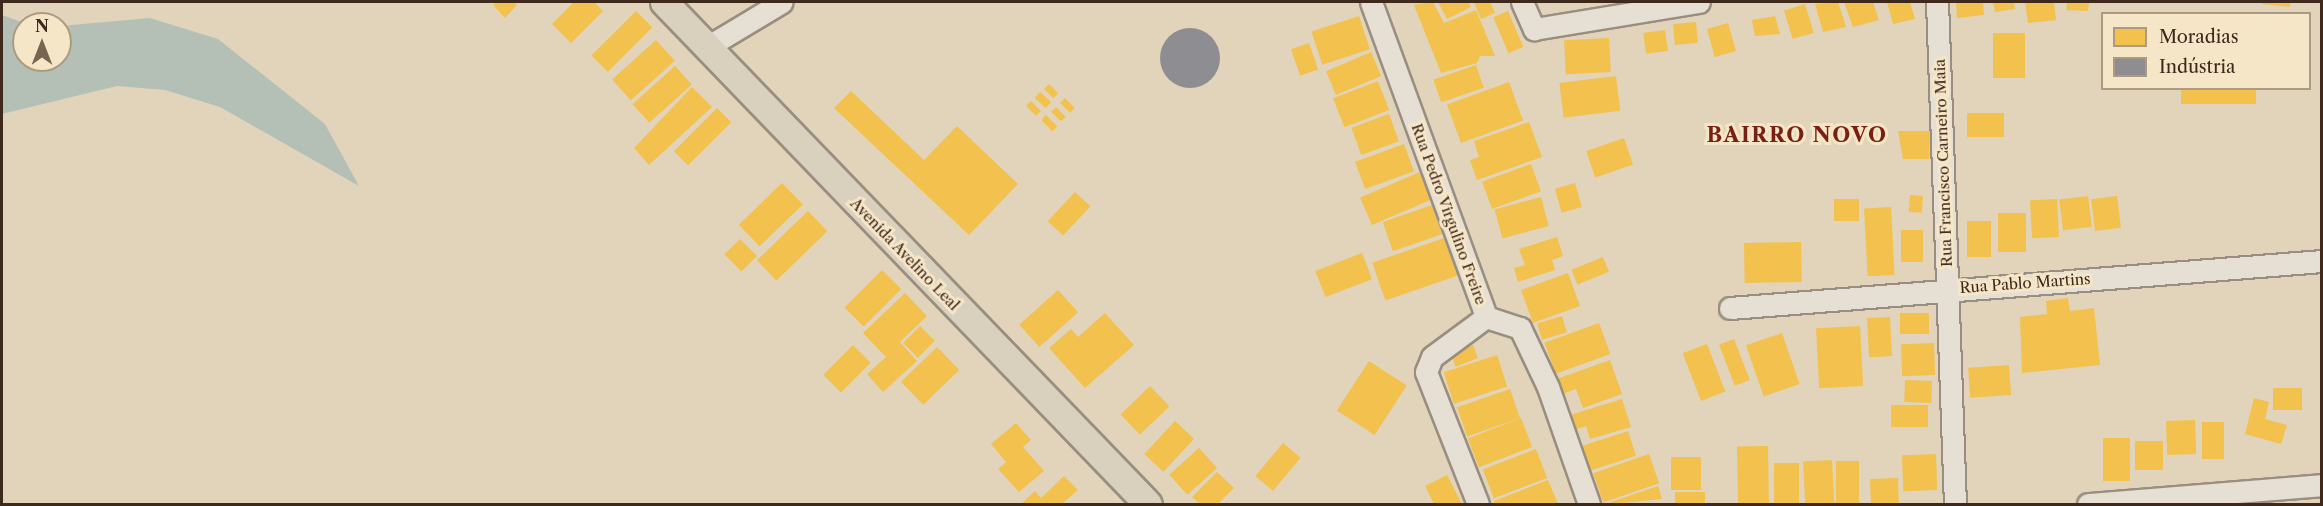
<!DOCTYPE html>
<html>
<head>
<meta charset="utf-8">
<style>
	body { margin:0 }
	#map { position:relative; width:2323px; height:506px; overflow:hidden; background:#e1d4ba; font-family:"Libre Caslon Text",serif }
	div>[style] { position:absolute }
	.water>* { inset:0; background:#b4c0b6 }
	.homes>* { inset:0; background:#f2c14e; transform-origin:0 0 }
	.industry>* { inset:0; background:#8d8d92 }
	.round { border-radius:50% }
	.roads { filter:drop-shadow(2px 0 #998e7f) drop-shadow(-2px 0 #998e7f) drop-shadow(0 2px #998e7f) drop-shadow(0 -2px #998e7f) }
	.minor>* { height:21px; margin:-10.5px; padding:0 10.5px; transform-origin:10.5px; border-radius:10.5px; background:#e6dfd3 }
	.major>* { height:27px; margin:-13.5px; padding:0 13.5px; transform-origin:13.5px; border-radius:13.5px; background:#d9d0be }
	span { translate:-50% -50%; white-space:nowrap; text-align:center; line-height:1.15; -webkit-text-stroke:6px #f6e6c8; paint-order:stroke }
	.street-label { font-size:15px; color:#3f281c }
	.district-label { font-size:21px; color:#7a1f14; font-weight:700; letter-spacing:1.5px }
	.frame { position:absolute; inset:0; border:3px solid #3f281c; pointer-events:none }
	.legend { position:absolute; left:2101px; top:12px; width:210px; height:78px; box-sizing:border-box; background:#f6e6c8; border:2px solid #ad9a83; margin:0; padding:8px 10px; list-style:none; font-size:18px; color:#3f281c }
	.legend li { display:flex; align-items:center; gap:12px; height:30px }
	.legend b { width:30px; border:2px solid #ad9a83 }
	.north { position:absolute; left:12px; top:12px; width:60px; height:60px; box-sizing:border-box; background:#f6e6c8; border:2px solid #ad9a83; border-radius:50%; rotate:0deg; font-size:16px; font-weight:700; line-height:24px; text-align:center; color:#3f281c }
	.north::after { content:''; display:block; margin:auto; width:21px; height:27px; background:#786453; clip-path:polygon(50% 0,100% 100%,50% 72%,0 100%) }
</style>
</head>
<body>
<div id="map">
	<div class="water">
		<i style="clip-path:polygon(2px 15px,27px 24px,24px 60px,60px 60px,60px 26px,150px 18px,218px 39px,325px 124px,359px 186px,220px 107px,165px 90px,117px 86px,2px 114px)"></i>
	</div>
	<div class="homes">
		<i style="clip-path:polygon(496px 2px,514px 2px,517px 5px,505px 18px,493px 5px)"></i>
		<i style="clip-path:polygon(574px 2px,594px 2px,603px 11px,571px 43px,552px 24px)"></i>
		<i style="clip-path:polygon(1433px 2px,1444px 23px,1476px 10px,1495px 56px,1480px 56px,1477px 63px,1441px 73px,1414px 5px)"></i>
		<i style="clip-path:polygon(1438px 2px,1468px 2px,1471px 7px,1447px 19px)"></i>
		<i style="clip-path:polygon(1474px 2px,1490px 2px,1495px 13px,1481px 19px)"></i>
		<i style="clip-path:polygon(1838px 2px,1846px 27px,1823px 32px,1815px 4px)"></i>
		<i style="clip-path:polygon(1844px 2px,1873px 2px,1879px 20px,1853px 27px)"></i>
		<i style="clip-path:polygon(1887px 2px,1910px 2px,1915px 19px,1893px 24px)"></i>
		<i style="clip-path:polygon(1956px 2px,1983px 2px,1984px 15px,1957px 18px)"></i>
		<i style="clip-path:polygon(1993px 2px,2014px 2px,2015px 9px,1995px 12px)"></i>
		<i style="clip-path:polygon(2025px 2px,2054px 2px,2056px 20px,2028px 23px)"></i>
		<i style="clip-path:polygon(2067px 2px,2089px 2px,2088px 11px,2066px 10px)"></i>
		<i style="clip-path:polygon(2262px 2px,2290px 2px,2290px 7px,2262px 4px)"></i>
		<i style="left:1805px;top:4px;width:30px;height:22px;rotate:73deg"></i>
		<i style="left:636px;top:11px;width:23px;height:63px;rotate:45deg"></i>
		<i style="left:1508px;top:11px;width:39px;height:16px;rotate:67deg"></i>
		<i style="left:1359px;top:16px;width:35px;height:50px;rotate:72deg"></i>
		<i style="clip-path:polygon(1775px 16px,1780px 34px,1755px 36px,1752px 20px)"></i>
		<i style="left:1696px;top:22px;width:21px;height:23px;rotate:85deg"></i>
		<i style="left:1728px;top:23px;width:29px;height:22px;rotate:74deg"></i>
		<i style="left:1665px;top:30px;width:21px;height:22px;rotate:82deg"></i>
		<i style="left:1993px;top:33px;width:32px;height:45px"></i>
		<i style="left:1609px;top:38px;width:34px;height:45px;rotate:87deg"></i>
		<i style="left:656px;top:40px;width:28px;height:59px;rotate:48deg"></i>
		<i style="left:1309px;top:43px;width:28px;height:19px;rotate:71deg"></i>
		<i style="left:1371px;top:52px;width:26px;height:49px;rotate:67deg"></i>
		<i style="left:1476px;top:65px;width:24px;height:45px;rotate:71deg"></i>
		<i style="left:675px;top:66px;width:25px;height:57px;rotate:48deg"></i>
		<i style="left:1616px;top:76px;width:35px;height:57px;rotate:83deg"></i>
		<i style="left:1378px;top:81px;width:31px;height:48px;rotate:69deg"></i>
		<i style="left:1509px;top:82px;width:41px;height:66px;rotate:70deg"></i>
		<i style="left:1049px;top:84px;width:13px;height:7px;rotate:45deg"></i>
		<i style="clip-path:polygon(692px 87px,712px 107px,649px 165px,634px 148px)"></i>
		<i style="left:2181px;top:88px;width:75px;height:16px"></i>
		<i style="clip-path:polygon(851px 91px,924px 160px,957px 126px,1018px 184px,969px 235px,834px 108px)"></i>
		<i style="left:1040px;top:92px;width:15px;height:8px;rotate:42deg"></i>
		<i style="left:1065px;top:98px;width:14px;height:7px;rotate:45deg"></i>
		<i style="left:1031px;top:101px;width:14px;height:7px;rotate:45deg"></i>
		<i style="clip-path:polygon(1056px 107px,1066px 117px,1061px 121px,1051px 112px)"></i>
		<i style="left:717px;top:108px;width:20px;height:61px;rotate:45deg"></i>
		<i style="left:1967px;top:113px;width:37px;height:24px"></i>
		<i style="left:1389px;top:114px;width:29px;height:40px;rotate:70deg"></i>
		<i style="left:1046px;top:115px;width:16px;height:7px;rotate:45deg"></i>
		<i style="clip-path:polygon(1529px 122px,1542px 157px,1477px 180px,1470px 160px,1479px 157px,1474px 141px)"></i>
		<i style="clip-path:polygon(1898px 131px,1930px 131px,1929px 159px,1903px 159px)"></i>
		<i style="left:1624px;top:138px;width:28px;height:40px;rotate:71deg"></i>
		<i style="left:1404px;top:144px;width:29px;height:52px;rotate:70deg"></i>
		<i style="left:1531px;top:164px;width:29px;height:52px;rotate:70deg"></i>
		<i style="left:1420px;top:172px;width:30px;height:65px;rotate:67deg"></i>
		<i style="left:782px;top:183px;width:30px;height:60px;rotate:46deg"></i>
		<i style="left:1575px;top:183px;width:25px;height:21px;rotate:74deg"></i>
		<i style="left:1075px;top:192px;width:21px;height:40px;rotate:43deg"></i>
		<i style="left:1910px;top:195px;width:13px;height:17px;rotate:4deg"></i>
		<i style="left:2088px;top:196px;width:31px;height:29px;rotate:83deg"></i>
		<i style="left:2117px;top:196px;width:32px;height:26px;rotate:83deg"></i>
		<i style="left:1541px;top:197px;width:30px;height:48px;rotate:75deg"></i>
		<i style="left:1834px;top:199px;width:25px;height:22px"></i>
		<i style="left:2057px;top:199px;width:38px;height:27px;rotate:87deg"></i>
		<i style="left:1432px;top:205px;width:31px;height:52px;rotate:71deg"></i>
		<i style="left:1891px;top:207px;width:68px;height:27px;rotate:87deg"></i>
		<i style="left:808px;top:211px;width:28px;height:71px;rotate:46deg"></i>
		<i style="left:1998px;top:213px;width:28px;height:39px"></i>
		<i style="left:1967px;top:221px;width:24px;height:36px"></i>
		<i style="left:1901px;top:230px;width:22px;height:32px"></i>
		<i style="left:1447px;top:237px;width:40px;height:79px;rotate:71deg"></i>
		<i style="clip-path:polygon(1557px 237px,1563px 256px,1552px 260px,1555px 270px,1518px 282px,1514px 268px,1525px 265px,1519px 249px)"></i>
		<i style="left:740px;top:239px;width:24px;height:22px;rotate:45deg"></i>
		<i style="left:1801px;top:242px;width:40px;height:57px;rotate:89deg"></i>
		<i style="left:1362px;top:253px;width:28px;height:50px;rotate:69deg"></i>
		<i style="left:1603px;top:257px;width:16px;height:34px;rotate:68deg"></i>
		<i style="left:882px;top:270px;width:27px;height:53px;rotate:45deg"></i>
		<i style="left:1568px;top:273px;width:35px;height:50px;rotate:70deg"></i>
		<i style="left:1058px;top:290px;width:30px;height:52px;rotate:48deg"></i>
		<i style="clip-path:polygon(905px 293px,927px 316px,900px 342px,917px 361px,883px 392px,867px 374px,886px 357px,863px 333px)"></i>
		<i style="clip-path:polygon(2068px 298px,2070px 311px,2094px 308px,2100px 365px,2022px 373px,2020px 317px,2047px 314px,2046px 301px)"></i>
		<i style="clip-path:polygon(1105px 313px,1134px 345px,1085px 388px,1049px 348px,1071px 329px,1078px 337px)"></i>
		<i style="left:1900px;top:313px;width:29px;height:21px"></i>
		<i style="left:1562px;top:316px;width:17px;height:26px;rotate:73deg"></i>
		<i style="left:1890px;top:317px;width:39px;height:23px;rotate:87deg"></i>
		<i style="left:1599px;top:323px;width:33px;height:58px;rotate:70deg"></i>
		<i style="left:920px;top:326px;width:21px;height:24px;rotate:45deg"></i>
		<i style="left:1860px;top:326px;width:60px;height:44px;rotate:87deg"></i>
		<i style="left:1782px;top:333px;width:54px;height:38px;rotate:71deg"></i>
		<i style="left:1734px;top:339px;width:44px;height:16px;rotate:69deg"></i>
		<i style="left:1934px;top:343px;width:32px;height:33px;rotate:88deg"></i>
		<i style="left:1707px;top:344px;width:51px;height:26px;rotate:69deg"></i>
		<i style="left:853px;top:345px;width:25px;height:42px;rotate:45deg"></i>
		<i style="left:1473px;top:345px;width:14px;height:24px;rotate:69deg"></i>
		<i style="left:937px;top:347px;width:32px;height:50px;rotate:46deg"></i>
		<i style="left:1497px;top:355px;width:33px;height:56px;rotate:72deg"></i>
		<i style="clip-path:polygon(1610px 360px,1622px 394px,1583px 408px,1576px 389px,1559px 395px,1554px 380px)"></i>
		<i style="left:1369px;top:361px;width:45px;height:59px;rotate:33deg"></i>
		<i style="left:2009px;top:365px;width:30px;height:41px;rotate:86deg"></i>
		<i style="left:1905px;top:380px;width:27px;height:22px;rotate:2deg"></i>
		<i style="left:1150px;top:386px;width:28px;height:41px;rotate:46deg"></i>
		<i style="left:2273px;top:388px;width:29px;height:22px"></i>
		<i style="left:1510px;top:389px;width:31px;height:56px;rotate:71deg"></i>
		<i style="clip-path:polygon(2254px 398px,2269px 402px,2265px 419px,2287px 425px,2281px 444px,2245px 434px)"></i>
		<i style="clip-path:polygon(1622px 399px,1631px 427px,1590px 439px,1586px 426px,1571px 431px,1567px 416px)"></i>
		<i style="left:1891px;top:405px;width:37px;height:22px"></i>
		<i style="left:1521px;top:418px;width:31px;height:57px;rotate:69deg"></i>
		<i style="left:2195px;top:420px;width:34px;height:29px;rotate:88deg"></i>
		<i style="left:1175px;top:421px;width:26px;height:45px;rotate:43deg"></i>
		<i style="left:2202px;top:422px;width:22px;height:37px"></i>
		<i style="clip-path:polygon(1016px 423px,1031px 440px,1023px 447px,1044px 471px,1019px 492px,998px 469px,1006px 462px,991px 444px)"></i>
		<i style="left:1628px;top:431px;width:26px;height:50px;rotate:72deg"></i>
		<i style="left:2103px;top:438px;width:27px;height:43px"></i>
		<i style="left:2135px;top:441px;width:28px;height:29px"></i>
		<i style="left:1283px;top:443px;width:23px;height:43px;rotate:40deg"></i>
		<i style="left:1768px;top:446px;width:58px;height:31px;rotate:89deg"></i>
		<i style="left:1199px;top:448px;width:27px;height:40px;rotate:48deg"></i>
		<i style="left:1536px;top:449px;width:31px;height:57px;rotate:69deg"></i>
		<i style="left:1649px;top:454px;width:31px;height:59px;rotate:71deg"></i>
		<i style="left:1936px;top:454px;width:36px;height:34px;rotate:88deg"></i>
		<i style="left:1671px;top:457px;width:30px;height:33px"></i>
		<i style="left:1832px;top:460px;width:44px;height:29px;rotate:87deg"></i>
		<i style="left:1836px;top:461px;width:23px;height:43px"></i>
		<i style="left:1774px;top:463px;width:25px;height:41px"></i>
		<i style="clip-path:polygon(1217px 472px,1234px 488px,1218px 504px,1200px 504px,1192px 497px)"></i>
		<i style="clip-path:polygon(1447px 475px,1462px 504px,1434px 504px,1425px 486px)"></i>
		<i style="clip-path:polygon(1064px 476px,1078px 490px,1062px 504px,1021px 504px,1035px 491px,1041px 498px)"></i>
		<i style="left:1898px;top:478px;width:26px;height:28px;rotate:88deg"></i>
		<i style="clip-path:polygon(1548px 480px,1558px 504px,1495px 504px,1494px 501px)"></i>
		<i style="clip-path:polygon(1658px 486px,1662px 499px,1611px 504px,1611px 502px)"></i>
		<i style="left:1675px;top:492px;width:30px;height:12px"></i>
	</div>
	<div class="industry">
		<i class="round" style="left:1160px;top:28px;width:60px;height:60px"></i>
	</div>
	<div class="roads">
		<div class="minor">
			<i style="left:1371px;top:2px;width:335px;rotate:69.9deg"></i>
			<i style="left:1522px;top:2px;width:30px;rotate:66deg"></i>
			<i style="left:1534px;top:29px;width:167px;rotate:-9.3deg"></i>
			<i style="left:1937px;top:2px;width:502px;rotate:87.95deg"></i>
			<i style="left:707px;top:47px;width:87px;rotate:-31deg"></i>
			<i style="left:1730px;top:308px;width:594px;rotate:-4.54deg"></i>
			<i style="left:1486px;top:317px;width:36px;rotate:18deg"></i>
			<i style="left:1520px;top:328px;width:65px;rotate:64.6deg"></i>
			<i style="left:1548px;top:387px;width:124px;rotate:70.7deg"></i>
			<i style="left:1478px;top:504px;width:142px;rotate:-111.5deg"></i>
			<i style="left:1426px;top:372px;width:16px;rotate:-68deg"></i>
			<i style="left:1432px;top:357px;width:67px;rotate:-36.5deg"></i>
			<i style="left:2088px;top:504px;width:235px;rotate:-4.6deg"></i>
		</div>
		<div class="major">
			<i style="left:664px;top:2px;width:697px;rotate:46.05deg"></i>
		</div>
	</div>
	<div class="street-label">
		<span style="left:1943px;top:163px;rotate:-92deg">Rua Francisco Carneiro Maia</span>
		<span style="left:1449px;top:214px;rotate:70deg">Rua Pedro Virgulino Freire</span>
		<span style="left:905px;top:254px;rotate:46deg">Avenida Avelino Leal</span>
		<span style="left:2025px;top:283px;rotate:-4deg">Rua Pablo Martins</span>
	</div>
	<div class="district-label">
		<span style="left:1797px;top:135px">BAIRRO NOVO</span>
	</div>
	<div class="frame"></div>
	<ul class="legend">
	<li><b style="height:16px;background:#f2c14e"></b>Moradias</li>
	<li><b style="height:16px;background:#8d8d92"></b>Indústria</li>
	</ul>
	<div class="north">N</div>
</div>
</body>
</html>
